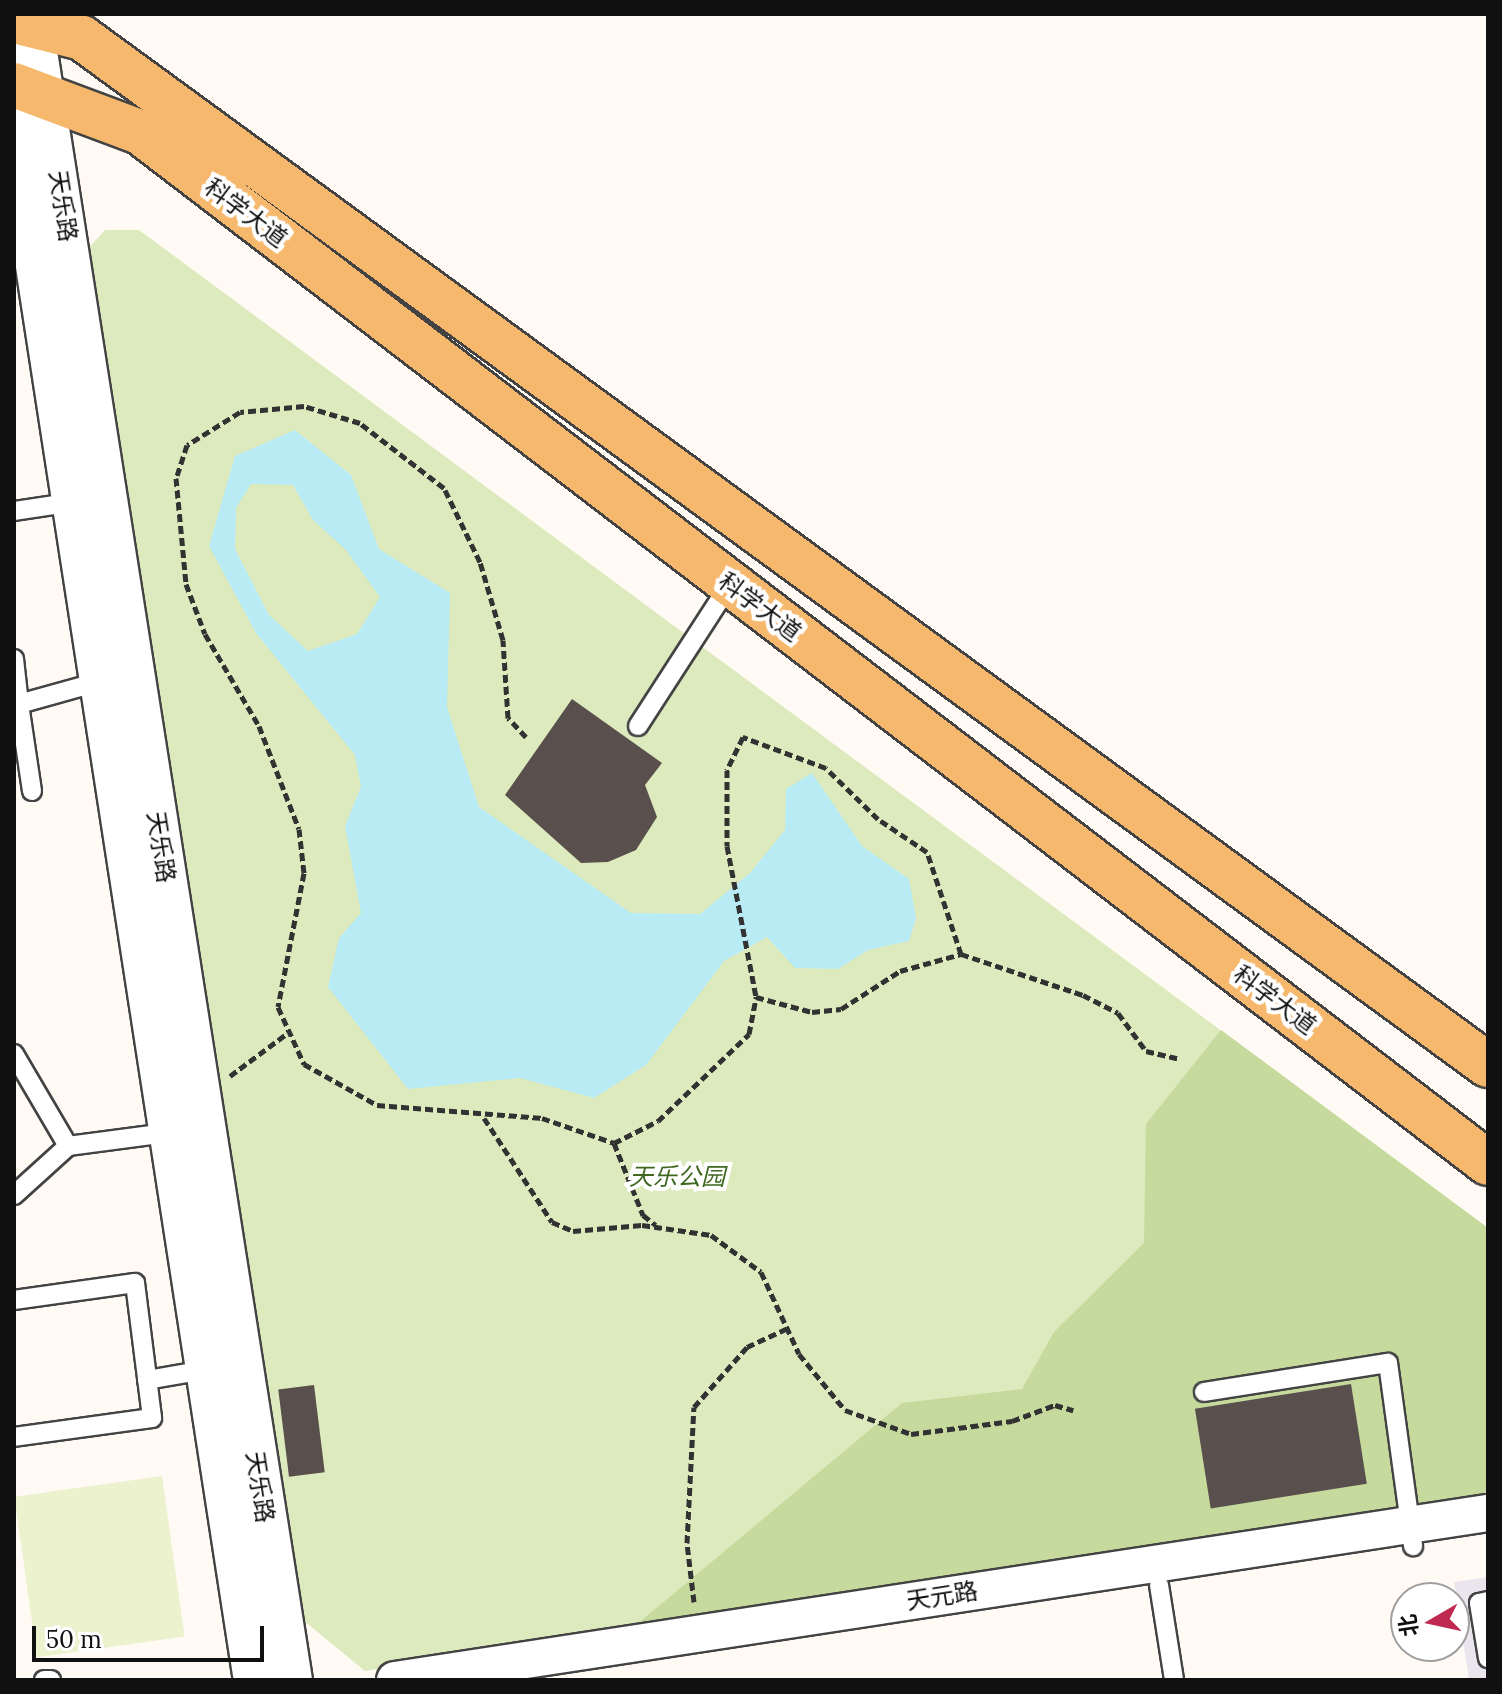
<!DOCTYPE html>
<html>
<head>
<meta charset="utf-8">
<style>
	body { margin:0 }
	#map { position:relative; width:1502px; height:1694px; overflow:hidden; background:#fffaf4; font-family:Lora,"Noto Sans SC",serif }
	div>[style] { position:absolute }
	.industrial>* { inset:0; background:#ebe5ee }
	.green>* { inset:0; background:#ddeabd }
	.forest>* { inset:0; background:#c5da9c }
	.pitch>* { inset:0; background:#ecf1ce; transform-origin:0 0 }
	.water>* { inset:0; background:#b9ebf5 }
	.building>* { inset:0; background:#594f4c; transform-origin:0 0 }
	.path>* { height:5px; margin-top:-2.5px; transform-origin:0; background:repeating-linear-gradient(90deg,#323232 0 8px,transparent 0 12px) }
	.roads { filter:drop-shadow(2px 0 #434343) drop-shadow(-2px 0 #434343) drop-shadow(0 2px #434343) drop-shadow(0 -2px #434343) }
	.service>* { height:18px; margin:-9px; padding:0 9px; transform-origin:9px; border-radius:9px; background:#fff }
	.minor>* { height:36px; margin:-18px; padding:0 18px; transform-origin:18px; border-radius:18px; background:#fff }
	.tertiary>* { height:44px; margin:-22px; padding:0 22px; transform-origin:22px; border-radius:22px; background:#fff }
	.primary>* { height:44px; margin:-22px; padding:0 22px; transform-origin:22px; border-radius:22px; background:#f6b86d }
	span { translate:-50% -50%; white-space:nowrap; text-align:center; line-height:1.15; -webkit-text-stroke:8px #fff; paint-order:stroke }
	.street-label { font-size:24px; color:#101010 }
	.park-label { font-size:24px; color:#3e6820; font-style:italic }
	.frame { position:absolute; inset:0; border:16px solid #101010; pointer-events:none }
	.north { position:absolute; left:1390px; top:1582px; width:80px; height:80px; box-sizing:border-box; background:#fff; border:2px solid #9f9f9f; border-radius:50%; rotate:261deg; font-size:22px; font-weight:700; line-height:32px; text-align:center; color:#101010 }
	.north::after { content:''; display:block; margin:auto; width:28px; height:36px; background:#bf294f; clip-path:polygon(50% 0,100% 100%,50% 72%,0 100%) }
	.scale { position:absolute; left:32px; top:1626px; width:232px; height:36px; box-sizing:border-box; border:4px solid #101010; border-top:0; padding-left:10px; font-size:24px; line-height:28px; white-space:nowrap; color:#101010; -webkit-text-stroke:6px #fff; paint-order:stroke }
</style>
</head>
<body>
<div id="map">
	<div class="industrial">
		<i style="clip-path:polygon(1488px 1577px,1488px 1680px,1469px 1680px,1454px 1582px)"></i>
	</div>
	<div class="green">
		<i style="clip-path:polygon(105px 230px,139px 230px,1488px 1228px,1488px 1499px,365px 1671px,298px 1616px,83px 254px)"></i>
	</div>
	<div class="forest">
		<i style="clip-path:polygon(1221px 1030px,1488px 1228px,1488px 1499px,630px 1630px,902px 1403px,1022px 1389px,1054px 1332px,1144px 1243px,1146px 1124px)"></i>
	</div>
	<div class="pitch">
		<i style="left:162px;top:1476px;width:162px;height:149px;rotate:82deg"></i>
	</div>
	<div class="water">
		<i style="clip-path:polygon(evenodd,295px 430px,351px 475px,379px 549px,450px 593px,447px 707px,479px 807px,631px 913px,700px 914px,750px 873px,785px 830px,786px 789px,812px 773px,862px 846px,909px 879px,916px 918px,909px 941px,868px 950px,838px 969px,795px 968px,767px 937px,724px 961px,646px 1065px,594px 1098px,520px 1078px,408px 1089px,328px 987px,339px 938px,361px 913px,345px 826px,361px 787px,355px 755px,256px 633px,209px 546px,235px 456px,295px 430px,251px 484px,293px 485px,313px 520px,346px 550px,380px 597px,357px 634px,308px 651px,269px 615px,235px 549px,236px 508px,251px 484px)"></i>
	</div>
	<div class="building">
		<i style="clip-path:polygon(572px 699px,662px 763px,645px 785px,657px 817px,636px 850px,608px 862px,581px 863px,505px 795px)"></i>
		<i style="left:1351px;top:1384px;width:101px;height:158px;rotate:81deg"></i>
		<i style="left:314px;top:1385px;width:88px;height:36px;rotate:83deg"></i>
	</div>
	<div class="path">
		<i style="left:526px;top:737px;width:26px;rotate:-133deg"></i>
		<i style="left:508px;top:718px;width:78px;rotate:-93.7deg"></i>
		<i style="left:503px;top:640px;width:81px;rotate:-106.4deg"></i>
		<i style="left:480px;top:562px;width:82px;rotate:-115.9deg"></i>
		<i style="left:444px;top:488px;width:106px;rotate:-142.3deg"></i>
		<i style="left:360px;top:423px;width:59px;rotate:-163.1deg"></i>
		<i style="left:304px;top:406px;width:64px;rotate:174.6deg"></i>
		<i style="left:240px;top:412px;width:62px;rotate:148.1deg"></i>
		<i style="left:187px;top:445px;width:35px;rotate:108deg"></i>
		<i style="left:176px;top:478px;width:106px;rotate:84.6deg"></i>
		<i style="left:186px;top:584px;width:53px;rotate:69.2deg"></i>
		<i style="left:205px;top:634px;width:107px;rotate:59.6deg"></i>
		<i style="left:259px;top:726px;width:110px;rotate:68.8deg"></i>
		<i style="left:299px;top:829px;width:44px;rotate:83.5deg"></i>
		<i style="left:304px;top:873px;width:136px;rotate:101deg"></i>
		<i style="left:278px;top:1007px;width:63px;rotate:65.5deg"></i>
		<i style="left:304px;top:1064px;width:84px;rotate:29.3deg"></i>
		<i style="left:377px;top:1105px;width:166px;rotate:4.5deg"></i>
		<i style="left:542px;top:1118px;width:76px;rotate:19.1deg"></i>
		<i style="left:614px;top:1143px;width:49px;rotate:-26.6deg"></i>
		<i style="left:658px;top:1121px;width:126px;rotate:-43.7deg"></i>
		<i style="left:749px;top:1034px;width:38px;rotate:-79deg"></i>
		<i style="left:961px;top:954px;width:108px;rotate:-108.4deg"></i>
		<i style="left:927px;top:852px;width:59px;rotate:-146deg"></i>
		<i style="left:878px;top:819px;width:73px;rotate:-135.6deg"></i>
		<i style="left:826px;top:768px;width:89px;rotate:-159.5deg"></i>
		<i style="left:743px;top:737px;width:37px;rotate:116deg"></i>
		<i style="left:727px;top:770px;width:76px;rotate:90deg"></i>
		<i style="left:727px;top:846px;width:154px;rotate:79.1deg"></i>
		<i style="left:756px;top:997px;width:58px;rotate:15deg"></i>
		<i style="left:812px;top:1012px;width:29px;rotate:-6deg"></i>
		<i style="left:841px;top:1009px;width:70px;rotate:-32.8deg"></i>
		<i style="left:900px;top:971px;width:63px;rotate:-15.6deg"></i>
		<i style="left:961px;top:954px;width:129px;rotate:18.6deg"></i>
		<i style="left:1083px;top:995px;width:39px;rotate:27deg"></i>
		<i style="left:1118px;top:1013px;width:47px;rotate:53.6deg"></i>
		<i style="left:1146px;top:1051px;width:32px;rotate:13deg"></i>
		<i style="left:230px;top:1076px;width:74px;rotate:-36.7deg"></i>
		<i style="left:484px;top:1118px;width:124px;rotate:56.8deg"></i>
		<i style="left:552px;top:1222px;width:23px;rotate:23deg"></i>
		<i style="left:573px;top:1231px;width:69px;rotate:-5deg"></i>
		<i style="left:642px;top:1225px;width:70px;rotate:8.2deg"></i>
		<i style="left:711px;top:1235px;width:62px;rotate:36.5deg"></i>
		<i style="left:761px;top:1272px;width:90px;rotate:65.1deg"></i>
		<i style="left:799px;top:1354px;width:72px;rotate:50.6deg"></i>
		<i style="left:845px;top:1410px;width:70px;rotate:20deg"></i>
		<i style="left:911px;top:1434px;width:102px;rotate:-7.3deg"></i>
		<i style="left:1012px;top:1421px;width:46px;rotate:-20.4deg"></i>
		<i style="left:1055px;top:1405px;width:19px;rotate:16deg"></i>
		<i style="left:614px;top:1143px;width:78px;rotate:68.1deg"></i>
		<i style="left:643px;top:1215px;width:16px;rotate:38deg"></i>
		<i style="left:694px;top:1602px;width:59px;rotate:-96.8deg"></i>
		<i style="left:687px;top:1543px;width:136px;rotate:-87.1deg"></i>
		<i style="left:694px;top:1407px;width:80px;rotate:-48.5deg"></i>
		<i style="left:747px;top:1347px;width:47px;rotate:-24.9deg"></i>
	</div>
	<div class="roads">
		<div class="service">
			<i style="left:14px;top:511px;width:61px;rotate:-8.5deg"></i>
			<i style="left:14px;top:659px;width:45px;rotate:83.7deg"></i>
			<i style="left:638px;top:726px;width:169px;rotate:-57.1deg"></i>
			<i style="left:32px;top:791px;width:88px;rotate:-98.5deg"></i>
			<i style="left:19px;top:704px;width:89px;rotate:-15.6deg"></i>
			<i style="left:14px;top:1054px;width:107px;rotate:59.6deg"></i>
			<i style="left:68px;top:1146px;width:107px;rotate:-7.5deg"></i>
			<i style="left:14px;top:1195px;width:73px;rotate:-42.2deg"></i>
			<i style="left:14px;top:1300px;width:122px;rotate:-8deg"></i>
			<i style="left:135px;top:1283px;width:136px;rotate:82.8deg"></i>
			<i style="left:152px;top:1418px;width:139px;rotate:172.2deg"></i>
			<i style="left:147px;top:1380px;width:65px;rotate:-9.8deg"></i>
			<i style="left:1204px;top:1392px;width:186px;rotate:-9deg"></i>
			<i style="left:1388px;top:1363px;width:185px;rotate:82.2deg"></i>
			<i style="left:1159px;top:1585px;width:96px;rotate:81deg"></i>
			<i style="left:1488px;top:1601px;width:9px;rotate:167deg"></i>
			<i style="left:1479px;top:1603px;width:56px;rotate:80.7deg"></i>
			<i style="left:44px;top:1680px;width:7px"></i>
		</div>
		<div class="minor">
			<i style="left:395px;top:1680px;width:1106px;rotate:-8.69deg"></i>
		</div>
		<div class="tertiary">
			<i style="left:29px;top:14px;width:1686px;rotate:81.1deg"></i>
			<i style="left:14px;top:110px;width:1589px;rotate:81.24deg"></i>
		</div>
		<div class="primary">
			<i style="left:14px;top:21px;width:70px;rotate:14deg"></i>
			<i style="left:82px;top:38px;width:1741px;rotate:36.15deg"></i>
			<i style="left:14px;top:85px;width:134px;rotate:20.5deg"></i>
			<i style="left:140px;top:132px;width:1697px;rotate:37.41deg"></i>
		</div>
	</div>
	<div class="street-label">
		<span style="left:63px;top:206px;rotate:81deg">天乐路</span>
		<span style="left:246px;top:213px;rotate:37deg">科学大道</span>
		<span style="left:760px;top:607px;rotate:37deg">科学大道</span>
		<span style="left:161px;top:847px;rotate:81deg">天乐路</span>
		<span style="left:1275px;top:1000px;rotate:37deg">科学大道</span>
		<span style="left:260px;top:1487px;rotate:81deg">天乐路</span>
		<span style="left:942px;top:1596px;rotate:-9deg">天元路</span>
	</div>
	<div class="park-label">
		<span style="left:677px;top:1177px">天乐公园</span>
	</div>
	<div class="frame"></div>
	<div class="north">北</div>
	<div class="scale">50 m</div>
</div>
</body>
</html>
